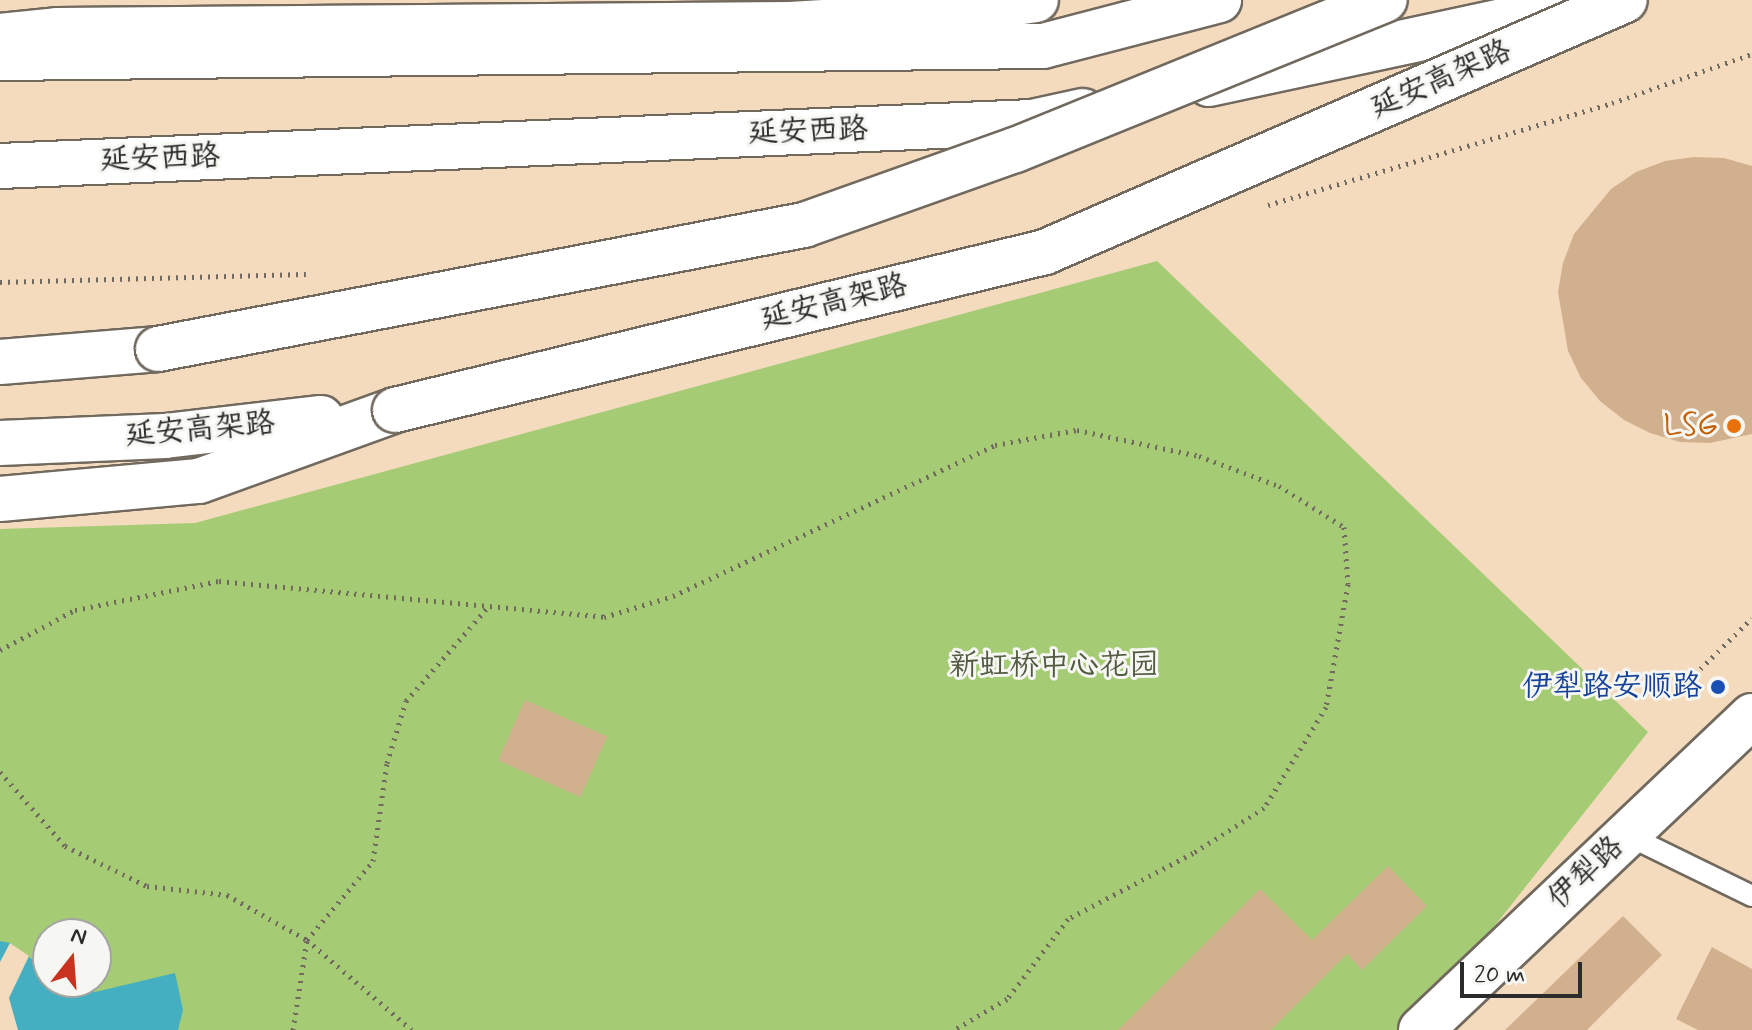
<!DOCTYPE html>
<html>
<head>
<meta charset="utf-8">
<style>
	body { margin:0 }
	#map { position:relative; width:1752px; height:1030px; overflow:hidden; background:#f4dbbe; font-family:Mynerve,"LXGW WenKai TC",sans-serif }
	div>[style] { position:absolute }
	.green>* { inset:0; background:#a5cb75 }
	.water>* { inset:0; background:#43afc0 }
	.pier>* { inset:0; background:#f4dbbe }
	.building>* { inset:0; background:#d1b08d; transform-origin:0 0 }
	.path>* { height:5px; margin-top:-2.5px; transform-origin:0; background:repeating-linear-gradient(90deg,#71695e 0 2px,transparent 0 8px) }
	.roads { filter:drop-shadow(2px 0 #71695e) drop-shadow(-2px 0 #71695e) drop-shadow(0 2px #71695e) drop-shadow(0 -2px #71695e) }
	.lane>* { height:20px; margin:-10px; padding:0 10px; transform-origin:10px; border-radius:10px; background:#fff }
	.secondary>* { height:44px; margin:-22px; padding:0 22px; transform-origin:22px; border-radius:22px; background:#fff }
	.primary>* { height:44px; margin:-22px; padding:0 22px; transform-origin:22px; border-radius:22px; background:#fff }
	.highway>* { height:44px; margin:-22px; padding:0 22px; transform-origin:22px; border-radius:22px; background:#fff }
	.bridges { filter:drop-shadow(2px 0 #71695e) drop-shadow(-2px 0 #71695e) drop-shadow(0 2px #71695e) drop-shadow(0 -2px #71695e) }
	.highway-bridge>* { height:44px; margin:-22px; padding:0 22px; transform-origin:22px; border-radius:22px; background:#fff }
	.dots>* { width:22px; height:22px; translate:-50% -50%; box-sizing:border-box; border:4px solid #f6f6f2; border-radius:50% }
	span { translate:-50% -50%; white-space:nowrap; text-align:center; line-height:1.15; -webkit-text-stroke:6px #f6f6f2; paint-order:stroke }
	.street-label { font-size:30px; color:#2b2b2b }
	.food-label { font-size:30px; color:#c56008 }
	.right { translate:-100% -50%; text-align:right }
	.park-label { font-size:30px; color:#505b41 }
	.transit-label { font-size:30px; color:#164399 }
	.north { position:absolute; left:32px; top:918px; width:80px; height:80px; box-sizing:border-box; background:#f6f6f2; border:2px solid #a5a5a2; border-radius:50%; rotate:17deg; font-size:22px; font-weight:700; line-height:32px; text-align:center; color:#2b2b2b }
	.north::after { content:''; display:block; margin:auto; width:28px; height:36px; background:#c8321e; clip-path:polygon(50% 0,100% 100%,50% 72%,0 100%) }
	.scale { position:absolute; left:1460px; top:962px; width:122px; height:36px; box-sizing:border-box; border:4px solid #2b2b2b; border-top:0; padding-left:10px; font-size:24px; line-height:28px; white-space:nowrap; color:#2b2b2b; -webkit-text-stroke:6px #f6f6f2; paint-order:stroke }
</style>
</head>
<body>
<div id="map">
	<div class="green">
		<i style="clip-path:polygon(evenodd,1157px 261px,1648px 732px,1433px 1004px,1401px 1030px,0 1030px,0 529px,195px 523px,1157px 261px,48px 934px,96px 934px,96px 982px,48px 982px,48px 934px)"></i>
	</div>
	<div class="water">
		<i style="clip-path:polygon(0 941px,10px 943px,48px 971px,48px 982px,73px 982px,95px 992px,175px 973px,183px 1010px,178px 1030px,0 1030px)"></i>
	</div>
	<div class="pier">
		<i style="clip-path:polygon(10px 943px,29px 956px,9px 998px,18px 1030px,0 1030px,0 962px)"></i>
	</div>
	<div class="building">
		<i style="clip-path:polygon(1694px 157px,1724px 158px,1752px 166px,1752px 434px,1710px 443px,1680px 442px,1650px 433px,1624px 420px,1600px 401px,1581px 378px,1568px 351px,1558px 292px,1563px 263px,1574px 234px,1611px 189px,1636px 172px,1665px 161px)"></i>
		<i style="left:525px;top:700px;width:90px;height:66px;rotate:24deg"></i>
		<i style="clip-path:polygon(1388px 866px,1427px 906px,1362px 970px,1347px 954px,1271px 1030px,1118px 1030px,1260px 889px,1312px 940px)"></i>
		<i style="clip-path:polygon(1623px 916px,1662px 955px,1587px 1030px,1505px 1030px)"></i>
		<i style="clip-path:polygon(1712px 947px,1752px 969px,1752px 1030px,1698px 1030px,1676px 1019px)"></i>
	</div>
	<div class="path">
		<i style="left:1268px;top:205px;width:359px;rotate:-16.5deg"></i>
		<i style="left:1612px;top:103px;width:148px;rotate:-19.3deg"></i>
		<i style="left:0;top:282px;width:306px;rotate:-1.5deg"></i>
		<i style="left:0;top:650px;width:85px;rotate:-28.1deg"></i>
		<i style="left:75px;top:610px;width:147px;rotate:-11.4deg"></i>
		<i style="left:219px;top:581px;width:387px;rotate:5.3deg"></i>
		<i style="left:604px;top:617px;width:72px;rotate:-16.9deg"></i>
		<i style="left:673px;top:596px;width:356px;rotate:-25.1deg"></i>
		<i style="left:995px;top:445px;width:83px;rotate:-10.4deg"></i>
		<i style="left:1077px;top:430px;width:125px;rotate:12deg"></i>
		<i style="left:1199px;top:456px;width:85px;rotate:20.6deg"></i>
		<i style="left:1279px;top:486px;width:77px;rotate:32.2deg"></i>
		<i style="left:1344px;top:527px;width:57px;rotate:86deg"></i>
		<i style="left:1348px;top:584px;width:125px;rotate:100.1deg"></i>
		<i style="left:1326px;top:707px;width:119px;rotate:121.5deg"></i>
		<i style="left:1264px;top:808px;width:84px;rotate:147.6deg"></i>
		<i style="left:1193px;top:853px;width:141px;rotate:152.2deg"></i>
		<i style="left:1068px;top:919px;width:101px;rotate:127.3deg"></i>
		<i style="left:1007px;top:999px;width:61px;rotate:149.7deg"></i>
		<i style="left:1689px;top:680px;width:88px;rotate:-44.5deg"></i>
		<i style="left:0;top:772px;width:98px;rotate:48.7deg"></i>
		<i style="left:65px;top:846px;width:91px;rotate:26deg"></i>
		<i style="left:147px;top:886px;width:81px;rotate:6.4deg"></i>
		<i style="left:227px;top:895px;width:92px;rotate:29.4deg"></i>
		<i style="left:307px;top:940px;width:138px;rotate:40.6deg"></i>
		<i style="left:293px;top:1030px;width:91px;rotate:-81.2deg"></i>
		<i style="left:307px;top:940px;width:103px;rotate:-50.1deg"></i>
		<i style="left:373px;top:861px;width:99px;rotate:-81.9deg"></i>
		<i style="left:387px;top:763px;width:65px;rotate:-73deg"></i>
		<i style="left:406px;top:701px;width:125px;rotate:-48.9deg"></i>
	</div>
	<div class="roads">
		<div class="lane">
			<i style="left:1627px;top:835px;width:139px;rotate:26deg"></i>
		</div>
		<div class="secondary">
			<i style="left:1421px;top:1030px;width:456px;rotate:-43.5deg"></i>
		</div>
		<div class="primary">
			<i style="left:0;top:58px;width:1043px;rotate:-0.66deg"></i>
			<i style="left:1043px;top:46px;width:182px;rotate:-14.6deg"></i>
			<i style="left:1209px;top:84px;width:396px;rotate:-12.1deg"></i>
			<i style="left:0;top:166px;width:1033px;rotate:-2.44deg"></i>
			<i style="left:1032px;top:122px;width:52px;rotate:-12.2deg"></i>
		</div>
		<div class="highway">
			<i style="left:0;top:36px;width:57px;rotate:-6deg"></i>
			<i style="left:57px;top:30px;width:733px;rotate:-0.47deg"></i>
			<i style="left:790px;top:24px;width:146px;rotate:-3.5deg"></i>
			<i style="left:936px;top:15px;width:101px;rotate:-8.5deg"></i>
			<i style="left:0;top:362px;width:159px;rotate:-4.7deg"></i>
			<i style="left:0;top:443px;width:165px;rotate:-2.4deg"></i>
			<i style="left:165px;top:436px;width:157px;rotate:-6.6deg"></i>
			<i style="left:0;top:499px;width:200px;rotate:-5.2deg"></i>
			<i style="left:199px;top:481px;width:208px;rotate:-19.9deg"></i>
		</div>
	</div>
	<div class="bridges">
		<div class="highway-bridge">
			<i style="left:158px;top:349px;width:658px;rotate:-10.87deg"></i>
			<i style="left:804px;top:225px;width:224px;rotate:-19.6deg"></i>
			<i style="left:1015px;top:150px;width:399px;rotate:-22.1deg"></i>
			<i style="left:395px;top:410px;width:669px;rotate:-13.66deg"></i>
			<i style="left:1045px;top:252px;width:632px;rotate:-23.48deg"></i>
		</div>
	</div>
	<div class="dots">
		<i style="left:1734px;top:426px;background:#e8710a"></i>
		<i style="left:1718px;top:687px;background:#1a4fb4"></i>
	</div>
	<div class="street-label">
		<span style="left:1441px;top:80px;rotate:-24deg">延安高架路</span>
		<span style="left:808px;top:132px;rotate:-2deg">延安西路</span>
		<span style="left:160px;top:159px;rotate:-2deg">延安西路</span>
		<span style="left:834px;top:303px;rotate:-14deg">延安高架路</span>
		<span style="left:200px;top:430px;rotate:-5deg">延安高架路</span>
		<span style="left:1586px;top:873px;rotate:-43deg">伊犁路</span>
	</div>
	<div class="food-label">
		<span class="right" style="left:1718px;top:426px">LSG</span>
	</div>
	<div class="park-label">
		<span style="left:1054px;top:666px">新虹桥中心花园</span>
	</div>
	<div class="transit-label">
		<span class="right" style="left:1702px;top:687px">伊犁路安顺路</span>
	</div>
	<div class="north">N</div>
	<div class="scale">20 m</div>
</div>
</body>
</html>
